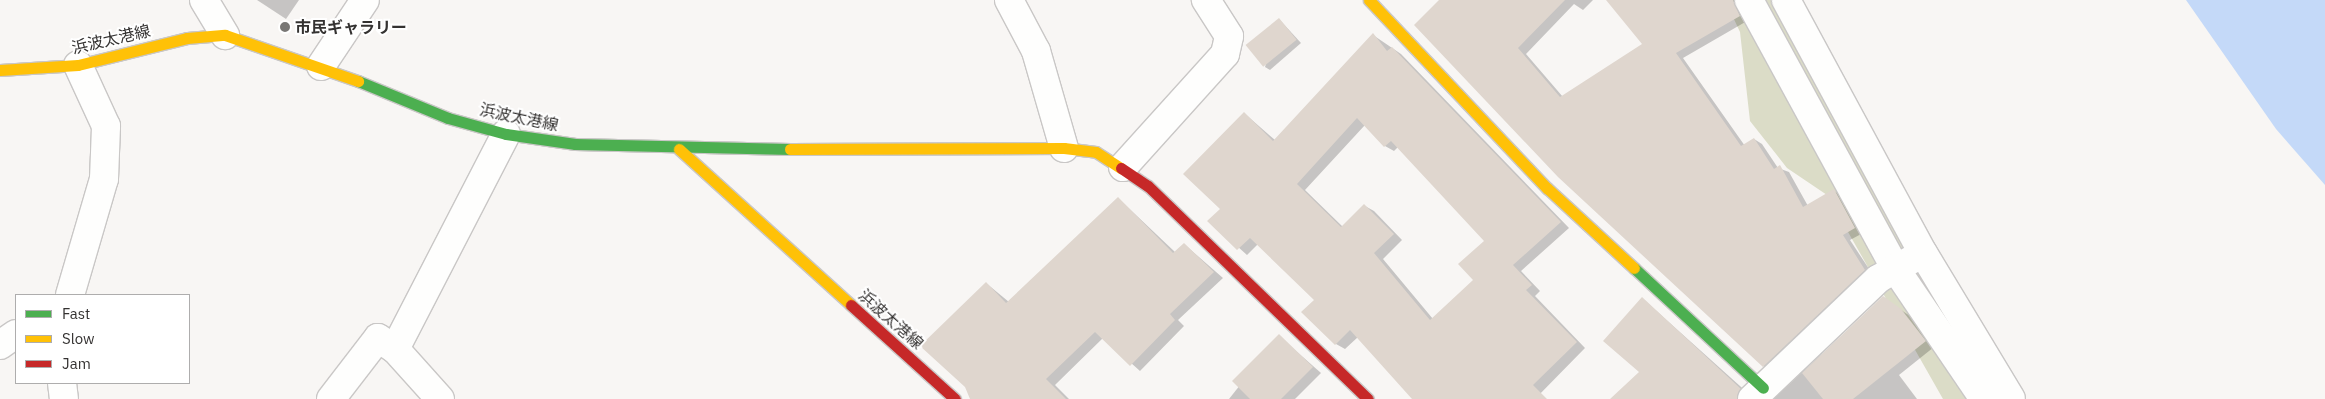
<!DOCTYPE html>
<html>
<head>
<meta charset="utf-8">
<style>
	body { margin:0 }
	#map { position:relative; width:2325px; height:399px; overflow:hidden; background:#f8f6f4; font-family:"IBM Plex Sans","Noto Sans JP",sans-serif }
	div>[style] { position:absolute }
	.green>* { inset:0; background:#dbdcc7 }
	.water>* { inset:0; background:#c4d9f8 }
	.shadow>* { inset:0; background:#0003 }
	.building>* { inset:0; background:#dfd6ce; transform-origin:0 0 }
	.roads { filter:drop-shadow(1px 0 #c9c7c6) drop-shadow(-1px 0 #c9c7c6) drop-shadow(0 1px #c9c7c6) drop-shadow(0 -1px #c9c7c6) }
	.street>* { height:28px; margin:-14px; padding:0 14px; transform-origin:14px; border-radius:14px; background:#fefefd }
	.fast>* { height:11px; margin:-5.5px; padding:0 5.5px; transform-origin:5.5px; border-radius:5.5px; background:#4caf50 }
	.slow>* { height:11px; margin:-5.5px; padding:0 5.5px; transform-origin:5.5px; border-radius:5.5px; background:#ffc107 }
	.jam>* { height:11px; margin:-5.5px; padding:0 5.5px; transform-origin:5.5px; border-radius:5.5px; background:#c62828 }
	.dots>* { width:14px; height:14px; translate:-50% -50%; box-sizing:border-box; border:2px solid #fff; border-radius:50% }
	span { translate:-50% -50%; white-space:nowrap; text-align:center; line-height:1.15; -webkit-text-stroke:4px #fff; paint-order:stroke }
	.poi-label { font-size:16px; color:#343231; font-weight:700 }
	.left { translate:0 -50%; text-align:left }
	.street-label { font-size:16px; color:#343231 }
	.legend { position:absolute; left:15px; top:294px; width:175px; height:90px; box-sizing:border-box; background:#fff; border:1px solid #aeadad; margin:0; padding:6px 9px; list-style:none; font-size:15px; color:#343231 }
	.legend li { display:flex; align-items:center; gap:10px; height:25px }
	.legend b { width:25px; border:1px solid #aeadad }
</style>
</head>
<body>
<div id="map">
	<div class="green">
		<i style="clip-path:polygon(1725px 0,1800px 0,1989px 341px,2026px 399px,1943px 399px,1827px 195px,1787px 168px,1750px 121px,1740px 32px)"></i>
	</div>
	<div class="water">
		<i style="clip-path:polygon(2186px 0,2325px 0,2325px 185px,2276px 129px)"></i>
	</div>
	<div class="shadow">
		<i style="clip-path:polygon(257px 0,299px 0,286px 19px)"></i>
		<i style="clip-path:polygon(1503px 0,1593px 0,1583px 10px,1574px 4px,1526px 54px,1563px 97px,1644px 44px,1613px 0,1735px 0,1747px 21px,1683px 58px,1745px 146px,1754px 139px,1762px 144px,1778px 168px,1789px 172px,1808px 206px,1834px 191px,1842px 196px,1863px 233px,1850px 240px,1873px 275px,1772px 371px,1764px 366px,1416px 25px)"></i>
		<i style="clip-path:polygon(1279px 19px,1301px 43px,1270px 70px,1265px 67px)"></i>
		<i style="clip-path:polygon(evenodd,1373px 35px,1401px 54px,1569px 228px,1521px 271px,1540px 291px,1535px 296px,1585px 348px,1535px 399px,1414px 399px,1358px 337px,1345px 349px,1336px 344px,1316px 300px,1258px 244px,1247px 255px,1209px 221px,1221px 210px,1244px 113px,1275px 140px,1373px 35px,1365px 125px,1385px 146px,1394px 151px,1398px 147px,1486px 241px,1475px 280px,1433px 319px,1383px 259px,1402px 240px,1374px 211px,1365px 206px,1343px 227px,1305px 190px,1365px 125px)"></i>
		<i style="clip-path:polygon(1118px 198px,1175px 252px,1184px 244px,1223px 278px,1178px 320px,1184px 326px,1140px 371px,1103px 338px,1055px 385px,1069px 399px,973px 399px,986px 283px,1009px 302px)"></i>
		<i style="clip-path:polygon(1642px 298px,1750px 395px,1748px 399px,1612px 399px,1641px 372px)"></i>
		<i style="clip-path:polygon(1883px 298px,1910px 316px,1934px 347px,1899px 375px,1917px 399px,1773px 399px)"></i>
		<i style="clip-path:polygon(1279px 336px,1321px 373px,1295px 399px,1229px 399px)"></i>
	</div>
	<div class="building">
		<i style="clip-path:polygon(1439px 0,1565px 0,1518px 48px,1560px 97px,1642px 44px,1606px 0,1733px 0,1740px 16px,1676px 53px,1741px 146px,1754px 138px,1774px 169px,1780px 165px,1803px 207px,1834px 189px,1855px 228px,1843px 235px,1865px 270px,1763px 367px,1558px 177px,1414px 25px)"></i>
		<i style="left:1279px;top:18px;width:28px;height:43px;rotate:51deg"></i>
		<i style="clip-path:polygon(evenodd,1373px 33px,1387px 51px,1392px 47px,1561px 222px,1513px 265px,1532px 285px,1526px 290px,1577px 342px,1533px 385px,1547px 399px,1412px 399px,1350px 330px,1335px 345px,1301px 312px,1314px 300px,1250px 238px,1237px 250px,1207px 221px,1220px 209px,1183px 174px,1244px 112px,1273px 141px,1373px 33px,1357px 118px,1384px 147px,1391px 141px,1484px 241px,1458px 264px,1473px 280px,1430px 320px,1374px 253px,1394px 234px,1364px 204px,1341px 227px,1297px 184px,1357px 118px)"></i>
		<i style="clip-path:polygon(1118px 197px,1173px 253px,1184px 243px,1214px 272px,1170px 314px,1175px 320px,1130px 366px,1095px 332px,1046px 379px,1066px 399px,970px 399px,965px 387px,920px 346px,986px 282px,1006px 303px)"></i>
		<i style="clip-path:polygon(1883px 296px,1901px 309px,1926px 341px,1853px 399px,1823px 399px,1802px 373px)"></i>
		<i style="clip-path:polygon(1642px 297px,1741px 389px,1737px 399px,1610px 399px,1639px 372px,1603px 341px)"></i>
		<i style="clip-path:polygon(1279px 334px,1313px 367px,1281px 399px,1250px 399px,1232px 381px)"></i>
	</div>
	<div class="roads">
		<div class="street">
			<i style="left:204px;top:0;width:41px;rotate:59deg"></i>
			<i style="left:1009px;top:0;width:58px;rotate:62.1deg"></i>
			<i style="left:1036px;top:51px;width:101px;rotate:73.9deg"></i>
			<i style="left:1749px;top:0;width:305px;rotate:61.4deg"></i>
			<i style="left:1895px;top:268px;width:158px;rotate:55.8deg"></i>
			<i style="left:1786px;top:0;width:288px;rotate:61.6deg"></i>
			<i style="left:1923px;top:253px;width:170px;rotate:58.9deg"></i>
			<i style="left:321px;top:66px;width:79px;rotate:-56.3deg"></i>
			<i style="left:1123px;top:167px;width:152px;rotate:-47.9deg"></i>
			<i style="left:1225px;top:54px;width:18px;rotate:-77deg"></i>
			<i style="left:1229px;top:36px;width:43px;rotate:-122.6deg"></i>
			<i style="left:70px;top:295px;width:121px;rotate:-73.7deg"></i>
			<i style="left:104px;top:179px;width:53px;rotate:-87.8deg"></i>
			<i style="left:106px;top:126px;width:67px;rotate:-114.7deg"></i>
			<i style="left:0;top:345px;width:19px;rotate:-35deg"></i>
			<i style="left:62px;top:383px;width:16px;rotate:83deg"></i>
			<i style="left:331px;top:399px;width:77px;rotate:-52.4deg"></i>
			<i style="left:378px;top:338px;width:20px;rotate:33deg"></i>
			<i style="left:440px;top:399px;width:67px;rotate:-132deg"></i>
			<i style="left:395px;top:349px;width:242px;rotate:-62.7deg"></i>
			<i style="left:1752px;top:399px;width:174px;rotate:-43.6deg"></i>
			<i style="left:1878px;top:279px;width:39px;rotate:-30deg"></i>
		</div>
		<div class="fast">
			<i style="left:358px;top:81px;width:97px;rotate:22.3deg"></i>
			<i style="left:448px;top:118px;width:60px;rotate:15.4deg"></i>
			<i style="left:506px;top:134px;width:70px;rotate:8.2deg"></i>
			<i style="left:575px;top:144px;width:215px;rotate:1.3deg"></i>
			<i style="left:1634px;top:268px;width:176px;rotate:42.9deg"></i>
		</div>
		<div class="slow">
			<i style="left:1369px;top:0;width:259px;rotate:46.6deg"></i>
			<i style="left:1547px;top:188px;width:118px;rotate:42.6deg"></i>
			<i style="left:0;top:70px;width:78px;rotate:-3.7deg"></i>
			<i style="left:78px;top:65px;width:112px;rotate:-13.9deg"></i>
			<i style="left:187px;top:38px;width:38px;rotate:-5deg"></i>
			<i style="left:225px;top:35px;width:141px;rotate:19.1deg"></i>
			<i style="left:679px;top:149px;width:232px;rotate:42.2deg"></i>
			<i style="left:790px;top:149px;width:274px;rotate:-0.2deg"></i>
			<i style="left:1064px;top:148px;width:32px;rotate:7deg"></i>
			<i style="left:1096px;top:152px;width:30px;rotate:33deg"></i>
		</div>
		<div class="jam">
			<i style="left:1121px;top:168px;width:32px;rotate:34deg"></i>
			<i style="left:1148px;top:186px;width:306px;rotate:44.1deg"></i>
			<i style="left:851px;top:305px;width:140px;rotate:42.1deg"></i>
		</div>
	</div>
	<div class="dots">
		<i style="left:285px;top:27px;background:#797775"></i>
	</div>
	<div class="poi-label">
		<span class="left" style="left:295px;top:27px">市民ギャラリー</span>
	</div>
	<div class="street-label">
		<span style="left:111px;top:39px;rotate:-13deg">浜波太港線</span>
		<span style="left:519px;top:117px;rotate:12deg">浜波太港線</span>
		<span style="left:891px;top:319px;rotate:42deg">浜波太港線</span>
	</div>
	<ul class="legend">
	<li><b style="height:6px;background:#4caf50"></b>Fast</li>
	<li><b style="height:6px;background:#ffc107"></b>Slow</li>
	<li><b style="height:6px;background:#c62828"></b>Jam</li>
	</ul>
</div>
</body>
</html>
